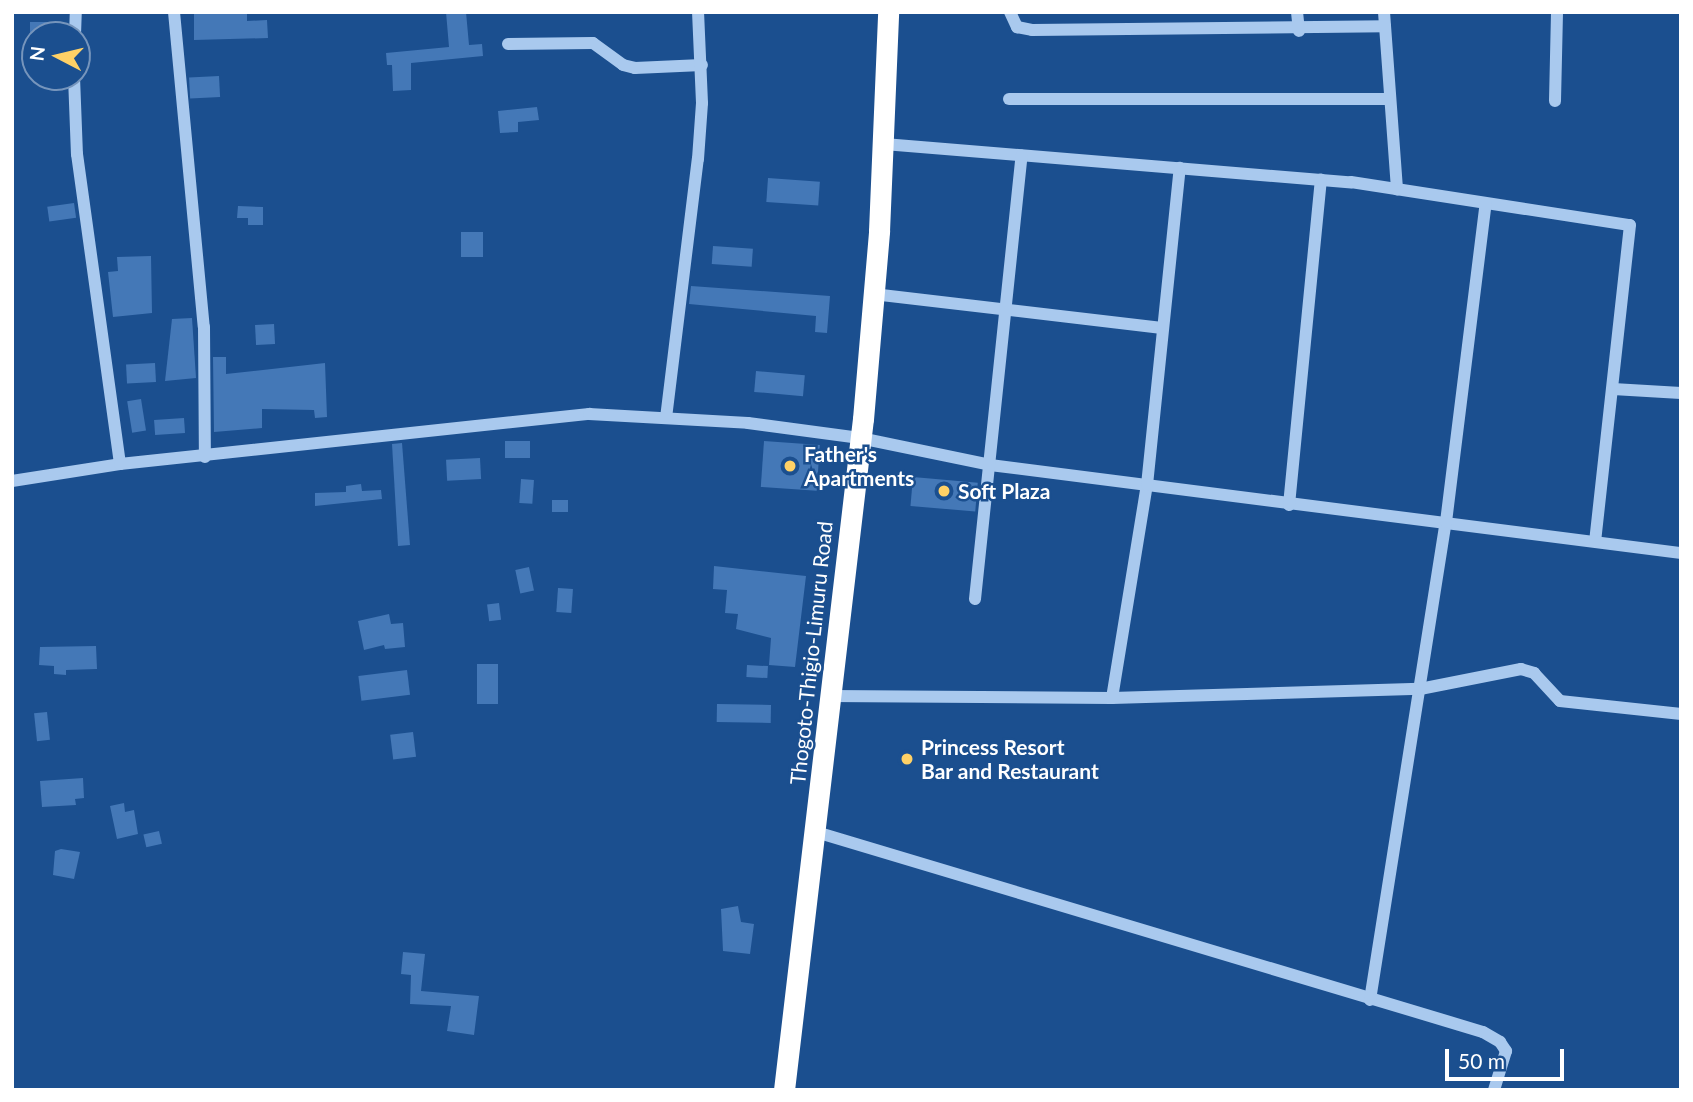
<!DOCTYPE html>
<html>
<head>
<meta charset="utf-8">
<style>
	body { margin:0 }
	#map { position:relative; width:1693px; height:1102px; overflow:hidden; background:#1b4f8f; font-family:Lato,sans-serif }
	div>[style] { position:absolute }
	.building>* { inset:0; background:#4478b7; transform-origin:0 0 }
	.minor>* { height:12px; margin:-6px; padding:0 6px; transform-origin:6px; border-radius:6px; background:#a9c9ee }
	.highway>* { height:21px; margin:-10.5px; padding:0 10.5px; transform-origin:10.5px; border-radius:10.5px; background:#fff }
	.dots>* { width:19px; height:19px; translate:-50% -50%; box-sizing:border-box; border:4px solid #1b4f8f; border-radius:50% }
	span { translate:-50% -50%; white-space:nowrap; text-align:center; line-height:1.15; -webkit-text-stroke:5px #1b4f8f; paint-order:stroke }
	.poi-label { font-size:21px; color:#fff; font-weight:700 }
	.left { translate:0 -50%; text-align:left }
	.street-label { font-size:21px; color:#fff }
	.frame { position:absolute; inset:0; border:14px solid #fff; pointer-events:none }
	.north { position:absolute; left:21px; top:21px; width:70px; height:70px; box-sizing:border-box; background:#1b4f8f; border:2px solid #7695bc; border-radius:50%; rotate:277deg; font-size:19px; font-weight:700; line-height:28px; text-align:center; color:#fff }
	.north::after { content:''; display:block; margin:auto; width:24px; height:32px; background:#ffd166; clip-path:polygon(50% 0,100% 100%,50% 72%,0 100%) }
	.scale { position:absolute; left:1445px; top:1049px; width:119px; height:32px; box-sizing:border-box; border:4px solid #fff; border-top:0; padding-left:9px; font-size:21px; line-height:24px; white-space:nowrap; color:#fff; -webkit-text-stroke:5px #1b4f8f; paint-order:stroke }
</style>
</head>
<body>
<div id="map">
	<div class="building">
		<i style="clip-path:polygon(194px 12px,247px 12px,247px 21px,267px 20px,268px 38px,194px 40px)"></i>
		<i style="clip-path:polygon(446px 12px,466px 12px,469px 45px,482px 44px,483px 56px,411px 63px,411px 90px,393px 91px,392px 65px,387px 65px,386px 53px,449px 47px)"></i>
		<i style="left:30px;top:22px;width:22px;height:13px"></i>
		<i style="left:219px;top:76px;width:21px;height:30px;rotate:87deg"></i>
		<i style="clip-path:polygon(537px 107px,539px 120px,518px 122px,518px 132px,500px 133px,498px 111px)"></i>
		<i style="left:768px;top:178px;width:52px;height:24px;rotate:4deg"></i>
		<i style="left:74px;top:203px;width:15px;height:27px;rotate:82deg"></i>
		<i style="clip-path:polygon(238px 206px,263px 207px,263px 225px,248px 225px,248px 218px,237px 218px)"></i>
		<i style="left:461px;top:232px;width:22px;height:25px"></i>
		<i style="left:713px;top:246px;width:40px;height:18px;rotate:4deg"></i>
		<i style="clip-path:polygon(151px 256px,152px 313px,113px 317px,108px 272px,118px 271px,117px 257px)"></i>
		<i style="clip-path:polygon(691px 286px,830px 296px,827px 333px,815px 332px,816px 316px,689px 304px)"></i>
		<i style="clip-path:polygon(192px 318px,196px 378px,165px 381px,172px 319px)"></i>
		<i style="left:274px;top:324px;width:20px;height:19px;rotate:87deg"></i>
		<i style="clip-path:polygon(213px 357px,226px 357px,226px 374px,325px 363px,327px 417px,315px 418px,314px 410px,262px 409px,262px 428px,214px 432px)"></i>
		<i style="left:155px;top:363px;width:19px;height:29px;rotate:87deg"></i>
		<i style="left:756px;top:371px;width:49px;height:21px;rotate:5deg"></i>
		<i style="left:141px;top:399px;width:32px;height:14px;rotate:81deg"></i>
		<i style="left:184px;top:418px;width:15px;height:30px;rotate:86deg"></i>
		<i style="left:530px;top:441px;width:17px;height:25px;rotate:90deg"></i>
		<i style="left:764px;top:441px;width:56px;height:46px;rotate:4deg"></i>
		<i style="clip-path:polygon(402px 443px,410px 545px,398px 546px,392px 444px)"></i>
		<i style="left:480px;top:458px;width:21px;height:34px;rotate:87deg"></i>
		<i style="left:913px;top:477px;width:65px;height:29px;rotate:5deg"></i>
		<i style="left:521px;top:479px;width:13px;height:24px;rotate:4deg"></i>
		<i style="clip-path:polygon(361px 484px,362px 491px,381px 490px,382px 499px,315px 506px,315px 493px,346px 492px,346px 486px)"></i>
		<i style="left:552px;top:500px;width:16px;height:12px"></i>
		<i style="clip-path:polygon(714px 566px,806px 576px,795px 667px,769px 665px,771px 638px,736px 629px,738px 614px,725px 613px,727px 590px,713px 589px)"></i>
		<i style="left:529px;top:567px;width:24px;height:14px;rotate:78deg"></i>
		<i style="left:558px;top:588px;width:15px;height:24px;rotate:4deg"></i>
		<i style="left:499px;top:603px;width:17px;height:12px;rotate:83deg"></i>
		<i style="clip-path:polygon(389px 614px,391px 624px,403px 623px,405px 647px,385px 649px,384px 645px,364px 650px,358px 621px)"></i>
		<i style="clip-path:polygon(96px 646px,97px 669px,66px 670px,66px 675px,54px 674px,54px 666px,39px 665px,40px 647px)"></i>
		<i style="left:498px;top:664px;width:40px;height:21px;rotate:90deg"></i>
		<i style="left:747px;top:665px;width:21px;height:12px;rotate:3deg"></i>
		<i style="left:407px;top:670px;width:25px;height:49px;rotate:83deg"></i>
		<i style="left:717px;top:704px;width:54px;height:18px;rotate:1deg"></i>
		<i style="left:47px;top:712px;width:28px;height:13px;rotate:84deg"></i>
		<i style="left:413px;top:732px;width:25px;height:23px;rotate:83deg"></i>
		<i style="clip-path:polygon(83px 778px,84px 798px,75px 799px,76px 805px,42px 807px,40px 781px)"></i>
		<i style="clip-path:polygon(124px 803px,125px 812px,134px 810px,138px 834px,117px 839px,110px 806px)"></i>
		<i style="left:159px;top:831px;width:13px;height:16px;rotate:77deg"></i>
		<i style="clip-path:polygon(61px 849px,80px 852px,74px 879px,53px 875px,55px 851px)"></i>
		<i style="clip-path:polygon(738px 906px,741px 922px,754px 924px,750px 954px,723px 951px,721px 909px)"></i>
		<i style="clip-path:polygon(403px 952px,425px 954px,421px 991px,479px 996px,474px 1035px,447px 1031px,451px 1006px,410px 1004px,411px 975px,401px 974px)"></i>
	</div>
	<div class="minor">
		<i style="left:174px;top:12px;width:316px;rotate:84.6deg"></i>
		<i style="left:204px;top:327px;width:130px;rotate:89.6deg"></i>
		<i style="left:1010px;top:12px;width:17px;rotate:65deg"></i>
		<i style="left:1017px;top:27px;width:15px;rotate:11deg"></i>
		<i style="left:1032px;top:30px;width:353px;rotate:-0.6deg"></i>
		<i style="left:1297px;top:12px;width:19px;rotate:84deg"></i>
		<i style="left:1384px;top:12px;width:178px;rotate:85.8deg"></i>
		<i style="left:75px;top:35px;width:23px;rotate:-88deg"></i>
		<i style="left:508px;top:44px;width:85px;rotate:-0.7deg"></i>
		<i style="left:593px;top:43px;width:37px;rotate:36deg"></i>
		<i style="left:623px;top:65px;width:12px;rotate:14deg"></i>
		<i style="left:635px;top:68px;width:67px;rotate:-2.6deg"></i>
		<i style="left:74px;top:77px;width:77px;rotate:87.8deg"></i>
		<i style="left:77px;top:154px;width:313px;rotate:82.1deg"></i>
		<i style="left:1009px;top:99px;width:381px"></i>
		<i style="left:1555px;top:101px;width:89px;rotate:-88.7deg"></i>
		<i style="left:884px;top:144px;width:469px;rotate:4.7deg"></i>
		<i style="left:1351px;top:182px;width:282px;rotate:8.8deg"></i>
		<i style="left:1630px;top:225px;width:318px;rotate:96.3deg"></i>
		<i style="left:873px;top:294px;width:291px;rotate:6.7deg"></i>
		<i style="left:1613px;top:389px;width:68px;rotate:3.4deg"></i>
		<i style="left:666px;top:418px;width:261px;rotate:-83deg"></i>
		<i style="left:698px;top:159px;width:56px;rotate:-85.9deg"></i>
		<i style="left:702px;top:103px;width:91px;rotate:-92.5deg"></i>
		<i style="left:12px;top:481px;width:109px;rotate:-8.9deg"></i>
		<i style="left:120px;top:464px;width:472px;rotate:-6.1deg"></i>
		<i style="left:589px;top:414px;width:159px;rotate:3.2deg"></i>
		<i style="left:748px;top:423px;width:113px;rotate:7.6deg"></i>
		<i style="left:860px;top:438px;width:133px;rotate:11.7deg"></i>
		<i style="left:990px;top:465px;width:697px;rotate:7.26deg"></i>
		<i style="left:1289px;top:505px;width:327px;rotate:-84.4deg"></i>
		<i style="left:975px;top:599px;width:446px;rotate:-84deg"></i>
		<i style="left:829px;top:696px;width:283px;rotate:0.4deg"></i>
		<i style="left:1112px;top:698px;width:308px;rotate:-1.7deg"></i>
		<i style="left:1420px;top:689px;width:103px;rotate:-11.2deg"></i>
		<i style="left:1521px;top:669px;width:14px;rotate:17deg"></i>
		<i style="left:1534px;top:673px;width:38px;rotate:47deg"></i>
		<i style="left:1560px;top:701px;width:122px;rotate:6.1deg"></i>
		<i style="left:1112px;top:698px;width:216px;rotate:-80.7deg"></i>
		<i style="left:1147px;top:485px;width:319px;rotate:-84.1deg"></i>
		<i style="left:816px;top:832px;width:696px;rotate:16.69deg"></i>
		<i style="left:1483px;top:1032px;width:20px;rotate:30deg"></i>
		<i style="left:1500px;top:1042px;width:11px;rotate:56deg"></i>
		<i style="left:1506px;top:1051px;width:41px;rotate:107.1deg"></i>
		<i style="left:1370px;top:1000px;width:484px;rotate:-81deg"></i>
		<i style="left:1446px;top:522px;width:321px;rotate:-82.9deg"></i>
	</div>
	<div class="highway">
		<i style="left:784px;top:1090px;width:676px;rotate:-83.29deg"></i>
		<i style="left:863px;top:419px;width:189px;rotate:-85.1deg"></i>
		<i style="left:879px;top:231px;width:219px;rotate:-87.6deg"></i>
	</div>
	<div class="dots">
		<i style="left:790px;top:466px;background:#ffd166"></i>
		<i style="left:944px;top:491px;background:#ffd166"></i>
		<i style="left:907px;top:759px;background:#ffd166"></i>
	</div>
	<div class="poi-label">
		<span class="left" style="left:804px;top:466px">Father's<br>Apartments</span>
		<span class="left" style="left:958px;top:491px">Soft Plaza</span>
		<span class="left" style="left:921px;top:759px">Princess Resort<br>Bar and Restaurant</span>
	</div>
	<div class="street-label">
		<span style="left:811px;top:653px;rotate:-84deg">Thogoto-Thigio-Limuru Road</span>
	</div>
	<div class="frame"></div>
	<div class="north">N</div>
	<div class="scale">50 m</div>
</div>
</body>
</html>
